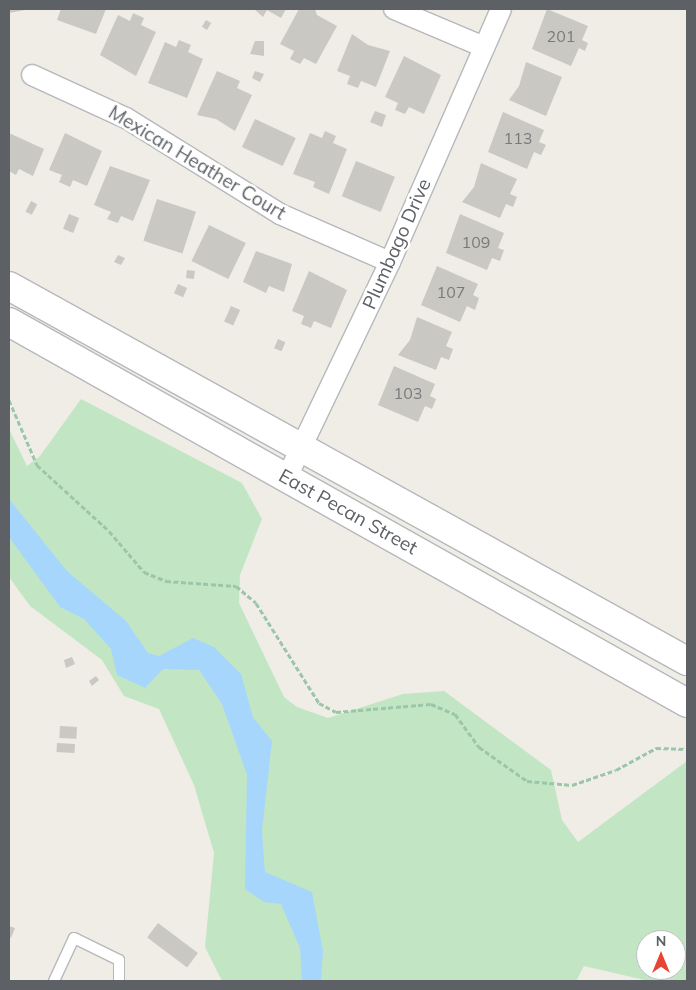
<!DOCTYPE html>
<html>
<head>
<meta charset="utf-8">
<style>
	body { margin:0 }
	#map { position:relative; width:696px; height:990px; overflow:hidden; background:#efede5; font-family:Mulish,sans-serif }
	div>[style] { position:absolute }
	.green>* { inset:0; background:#c2e6c3 }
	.water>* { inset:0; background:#a7d6fd }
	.building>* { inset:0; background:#cac8c2; transform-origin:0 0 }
	.path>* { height:3px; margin-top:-1.5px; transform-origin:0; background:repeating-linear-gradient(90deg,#9cc6a9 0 5px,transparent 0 7.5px) }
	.roads { filter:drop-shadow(1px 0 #b6b8bc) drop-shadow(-1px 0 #b6b8bc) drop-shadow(0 1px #b6b8bc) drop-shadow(0 -1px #b6b8bc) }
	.lane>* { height:10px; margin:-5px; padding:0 5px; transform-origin:5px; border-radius:5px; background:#fff }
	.street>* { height:20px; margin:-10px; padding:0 10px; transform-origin:10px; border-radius:10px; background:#fff }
	.secondary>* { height:28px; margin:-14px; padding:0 14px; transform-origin:14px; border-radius:14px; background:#fff }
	span { translate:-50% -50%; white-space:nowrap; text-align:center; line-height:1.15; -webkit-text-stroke:5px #fff; paint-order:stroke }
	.number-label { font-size:16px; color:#787b7c }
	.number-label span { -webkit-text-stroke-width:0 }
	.street-label { font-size:19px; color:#5d6165 }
	.frame { position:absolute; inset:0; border:10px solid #5d6165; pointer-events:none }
	.north { position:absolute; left:636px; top:930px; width:50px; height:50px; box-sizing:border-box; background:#fff; border:1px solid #bec0c1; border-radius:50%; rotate:0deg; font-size:14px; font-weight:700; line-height:20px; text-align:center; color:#5d6165 }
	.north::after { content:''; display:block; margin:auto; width:18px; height:22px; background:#e64535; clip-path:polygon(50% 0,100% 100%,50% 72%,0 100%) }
</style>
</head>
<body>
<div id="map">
	<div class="green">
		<i style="clip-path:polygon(evenodd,81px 399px,242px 483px,262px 519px,240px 575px,239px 603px,284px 697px,297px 707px,328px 718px,403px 694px,444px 691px,551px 770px,562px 820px,578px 842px,687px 761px,687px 981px,649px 981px,584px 966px,576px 981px,222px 981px,205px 947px,214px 853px,194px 785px,159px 709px,124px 696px,102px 660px,30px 606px,9px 577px,9px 429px,27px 466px,40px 456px,81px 399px,646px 940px,676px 940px,676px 970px,646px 970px,646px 940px)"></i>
	</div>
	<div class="water">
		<i style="clip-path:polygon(9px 499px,67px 571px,126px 621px,148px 653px,159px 656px,193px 638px,214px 647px,241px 674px,253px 717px,272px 741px,262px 831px,265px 872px,312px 892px,323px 951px,321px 981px,302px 981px,300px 948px,281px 904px,264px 902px,245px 889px,247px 775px,222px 704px,199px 670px,163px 669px,145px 688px,117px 675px,111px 649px,84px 619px,60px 607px,9px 537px)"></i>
	</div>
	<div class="building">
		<i style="clip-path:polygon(9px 9px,25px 9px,25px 10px,9px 13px)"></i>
		<i style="clip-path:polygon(61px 9px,106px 9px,96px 34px,57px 20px)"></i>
		<i style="clip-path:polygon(254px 9px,286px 9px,281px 18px,267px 10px,263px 17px)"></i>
		<i style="clip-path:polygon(299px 9px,315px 9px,317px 15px,337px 26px,316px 64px,304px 58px,300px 64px,290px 59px,294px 51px,280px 44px)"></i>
		<i style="clip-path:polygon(547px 9px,588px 26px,582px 40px,588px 43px,585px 51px,579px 48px,571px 66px,532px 49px)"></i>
		<i style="clip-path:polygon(133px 13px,144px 18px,141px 25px,156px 32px,136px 76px,100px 55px,118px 15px,130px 21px)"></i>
		<i style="left:206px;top:20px;width:6px;height:8px;rotate:31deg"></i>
		<i style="clip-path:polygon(352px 34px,368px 45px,390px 51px,376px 87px,361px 81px,358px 88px,347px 84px,350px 76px,337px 71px)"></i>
		<i style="clip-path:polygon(179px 40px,191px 45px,188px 52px,203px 59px,187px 98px,148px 83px,165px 42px,176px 47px)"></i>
		<i style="clip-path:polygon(255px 41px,264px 41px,264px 56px,250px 54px)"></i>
		<i style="clip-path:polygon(404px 56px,441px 75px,424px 114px,409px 107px,405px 114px,395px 110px,398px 103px,385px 97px)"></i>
		<i style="clip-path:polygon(526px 62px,562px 77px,546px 116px,509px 100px,519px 86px)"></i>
		<i style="clip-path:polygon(217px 71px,240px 81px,237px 88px,252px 95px,235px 131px,216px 119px,197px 115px)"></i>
		<i style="clip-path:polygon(255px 71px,264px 74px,260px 82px,252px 78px)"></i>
		<i style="clip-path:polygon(375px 111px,386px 115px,382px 127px,370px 122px)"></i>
		<i style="clip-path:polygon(503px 112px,544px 130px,539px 142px,546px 145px,541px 155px,534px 152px,527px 169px,488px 152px)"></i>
		<i style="left:255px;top:119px;width:45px;height:31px;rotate:25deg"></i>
		<i style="clip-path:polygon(325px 131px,336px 136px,333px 143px,347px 149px,329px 194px,313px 187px,315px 182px,293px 174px,310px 133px,322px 138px)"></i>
		<i style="clip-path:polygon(9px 133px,44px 149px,33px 176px,19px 169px,16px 175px,9px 171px)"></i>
		<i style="clip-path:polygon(65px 133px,102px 151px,87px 186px,73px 180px,70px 187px,59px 182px,62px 175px,49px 170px)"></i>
		<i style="left:356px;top:161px;width:42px;height:38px;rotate:22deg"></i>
		<i style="clip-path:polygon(481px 163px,517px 179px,510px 194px,517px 197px,513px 207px,506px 204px,500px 218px,462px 202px,474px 187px)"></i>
		<i style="clip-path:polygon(110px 166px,150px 180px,133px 221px,121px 216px,118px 223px,107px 219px,111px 212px,94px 205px)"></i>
		<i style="left:157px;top:199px;width:41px;height:44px;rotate:18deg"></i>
		<i style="left:31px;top:201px;width:7px;height:12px;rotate:27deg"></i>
		<i style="left:69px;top:214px;width:11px;height:16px;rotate:22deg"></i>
		<i style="clip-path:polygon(460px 214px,504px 233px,498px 248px,504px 250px,500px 261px,492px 258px,487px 270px,446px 253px)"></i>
		<i style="left:209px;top:225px;width:41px;height:40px;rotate:26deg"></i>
		<i style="clip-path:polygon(256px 251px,292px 264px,284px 292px,269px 286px,266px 293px,243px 282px)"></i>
		<i style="clip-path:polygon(118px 255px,125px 258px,121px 265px,114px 262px)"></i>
		<i style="clip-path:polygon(437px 266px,478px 284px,473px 295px,479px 298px,475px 310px,467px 306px,460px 322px,421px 305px)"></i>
		<i style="left:187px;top:270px;width:8px;height:8px;rotate:7deg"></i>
		<i style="clip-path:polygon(309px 271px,347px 290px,331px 328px,314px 321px,311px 328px,301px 324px,304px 316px,292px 311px)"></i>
		<i style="left:178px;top:284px;width:10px;height:10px;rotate:24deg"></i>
		<i style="left:231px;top:306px;width:10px;height:17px;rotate:24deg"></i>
		<i style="clip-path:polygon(417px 317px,452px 332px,446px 346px,453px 349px,449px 360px,441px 357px,436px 370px,398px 355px,410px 340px)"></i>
		<i style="left:278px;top:339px;width:8px;height:10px;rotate:23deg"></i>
		<i style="clip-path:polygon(394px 366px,435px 384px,430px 396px,436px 399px,432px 409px,425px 406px,418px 422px,378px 405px)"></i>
		<i style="clip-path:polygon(72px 657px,75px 664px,66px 668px,64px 660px)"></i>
		<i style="clip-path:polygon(96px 676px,99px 680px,92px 686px,89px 681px)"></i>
		<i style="left:60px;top:726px;width:17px;height:12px;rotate:3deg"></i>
		<i style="left:57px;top:743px;width:18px;height:9px;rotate:3deg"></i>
		<i style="left:158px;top:923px;width:50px;height:18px;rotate:37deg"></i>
		<i style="clip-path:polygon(9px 926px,15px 928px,11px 938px,9px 937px)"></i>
	</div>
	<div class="path">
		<i style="left:9px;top:400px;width:71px;rotate:66.7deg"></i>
		<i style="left:37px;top:465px;width:98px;rotate:42.5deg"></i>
		<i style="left:109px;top:531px;width:54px;rotate:49.5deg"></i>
		<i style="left:144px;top:572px;width:24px;rotate:22deg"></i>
		<i style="left:166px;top:581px;width:70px;rotate:4.1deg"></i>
		<i style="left:236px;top:586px;width:26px;rotate:40deg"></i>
		<i style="left:256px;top:603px;width:118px;rotate:57.8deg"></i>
		<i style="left:319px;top:703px;width:19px;rotate:28deg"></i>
		<i style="left:336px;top:712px;width:95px;rotate:-4.8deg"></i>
		<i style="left:431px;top:704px;width:26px;rotate:23deg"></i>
		<i style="left:455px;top:714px;width:41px;rotate:54deg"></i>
		<i style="left:479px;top:747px;width:59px;rotate:35.3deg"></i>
		<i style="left:527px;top:781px;width:45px;rotate:5.1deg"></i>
		<i style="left:572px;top:785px;width:46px;rotate:-18.8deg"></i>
		<i style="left:616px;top:770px;width:46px;rotate:-28.8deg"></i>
		<i style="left:656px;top:748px;width:31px;rotate:2deg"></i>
	</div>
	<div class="roads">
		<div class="lane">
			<i style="left:54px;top:981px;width:47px;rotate:-65.1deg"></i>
			<i style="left:74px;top:938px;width:50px;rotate:26.1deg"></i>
			<i style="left:119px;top:960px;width:21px;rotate:90deg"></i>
		</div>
		<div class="street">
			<i style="left:394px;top:9px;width:98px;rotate:22.9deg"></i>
			<i style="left:32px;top:75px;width:103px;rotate:24.6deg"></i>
			<i style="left:126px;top:118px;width:181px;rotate:31.9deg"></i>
			<i style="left:280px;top:214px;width:120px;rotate:23.6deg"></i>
			<i style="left:287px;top:477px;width:238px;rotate:-64.4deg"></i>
			<i style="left:390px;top:262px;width:276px;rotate:-66.3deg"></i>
		</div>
		<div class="secondary">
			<i style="left:9px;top:286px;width:775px;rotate:28.95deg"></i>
			<i style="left:9px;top:322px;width:778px;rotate:29.33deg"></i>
		</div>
	</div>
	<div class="number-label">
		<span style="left:561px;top:36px">201</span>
		<span style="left:518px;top:138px">113</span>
		<span style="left:476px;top:242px">109</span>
		<span style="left:451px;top:292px">107</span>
		<span style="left:408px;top:393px">103</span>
	</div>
	<div class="street-label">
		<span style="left:197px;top:163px;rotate:31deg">Mexican Heather Court</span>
		<span style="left:397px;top:244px;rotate:-66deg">Plumbago Drive</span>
		<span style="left:348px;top:512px;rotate:29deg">East Pecan Street</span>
	</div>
	<div class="frame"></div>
	<div class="north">N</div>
</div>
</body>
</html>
